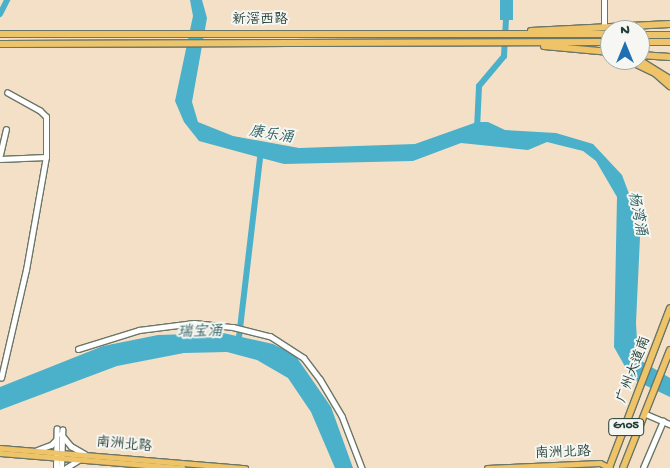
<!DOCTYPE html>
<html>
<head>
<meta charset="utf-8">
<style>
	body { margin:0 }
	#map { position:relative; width:670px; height:468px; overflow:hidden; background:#f4e0c7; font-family:"Gochi Hand","LXGW WenKai TC",sans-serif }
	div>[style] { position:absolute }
	.water>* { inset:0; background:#4bb0ca; transform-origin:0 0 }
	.river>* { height:6px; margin:-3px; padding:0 3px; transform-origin:3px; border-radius:3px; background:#4bb0ca }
	.roads { filter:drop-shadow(1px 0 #6a7667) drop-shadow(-1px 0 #6a7667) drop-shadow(0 1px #6a7667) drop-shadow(0 -1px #6a7667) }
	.minor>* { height:4.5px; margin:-2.25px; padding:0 2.25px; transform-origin:2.25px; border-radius:2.25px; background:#fff }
	.major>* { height:5px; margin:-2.5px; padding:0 2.5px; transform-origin:2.5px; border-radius:2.5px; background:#efc469 }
	.highway>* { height:6px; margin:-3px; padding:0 3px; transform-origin:3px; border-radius:3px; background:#efc469 }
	span { translate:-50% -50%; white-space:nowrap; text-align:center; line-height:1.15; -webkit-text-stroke:4px #f6f6f2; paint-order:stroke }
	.shield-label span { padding:1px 4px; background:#f6f6f2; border:1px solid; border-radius:4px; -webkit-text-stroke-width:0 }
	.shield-label { font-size:12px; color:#1f3d34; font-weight:700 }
	.street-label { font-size:14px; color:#1f3d34 }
	.water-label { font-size:15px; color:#2c6061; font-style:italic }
	.north { position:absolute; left:600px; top:20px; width:50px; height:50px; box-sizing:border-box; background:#f6f6f2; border:1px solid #a0aca6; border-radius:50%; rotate:0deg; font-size:14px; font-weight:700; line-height:20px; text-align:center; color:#1f3d34 }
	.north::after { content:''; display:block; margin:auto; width:18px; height:22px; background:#1f6fb2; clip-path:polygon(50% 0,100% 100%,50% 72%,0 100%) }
</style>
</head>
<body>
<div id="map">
	<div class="water">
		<i style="clip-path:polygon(190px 0,202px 0,207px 18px,192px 102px,198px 122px,233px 136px,299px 148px,415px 144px,477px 122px,488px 122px,505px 130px,556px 133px,593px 144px,622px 175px,631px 199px,640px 237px,636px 323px,638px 359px,670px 378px,670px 397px,632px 379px,614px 347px,617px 197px,596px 161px,583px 151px,547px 142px,528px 150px,461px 143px,413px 161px,284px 164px,199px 141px,184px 122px,175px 101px,193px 16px)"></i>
		<i style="left:500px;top:0;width:13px;height:20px"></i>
		<i style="clip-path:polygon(223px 333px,273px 344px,295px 355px,331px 407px,353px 468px,335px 468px,311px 412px,288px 378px,257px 360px,227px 352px,184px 353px,117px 366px,0 410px,0 387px,103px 346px,158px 335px)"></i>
	</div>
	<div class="river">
		<i style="left:0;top:14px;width:16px;rotate:-63deg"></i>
		<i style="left:477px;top:129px;width:43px;rotate:-87.3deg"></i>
		<i style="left:479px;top:86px;width:39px;rotate:-50deg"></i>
		<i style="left:504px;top:56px;width:56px;rotate:-86.9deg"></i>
		<i style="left:241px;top:344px;width:7px;rotate:-106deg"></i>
		<i style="left:239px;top:337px;width:188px;rotate:-83.3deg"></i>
	</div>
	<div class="roads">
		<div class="minor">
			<i style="left:604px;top:26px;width:26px;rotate:-90deg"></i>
			<i style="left:0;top:155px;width:26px;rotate:-77deg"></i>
			<i style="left:0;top:159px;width:46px;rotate:-2.5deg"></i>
			<i style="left:78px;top:349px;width:64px;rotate:-17.3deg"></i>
			<i style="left:139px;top:330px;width:55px;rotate:-7.3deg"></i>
			<i style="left:194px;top:323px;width:39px;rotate:6deg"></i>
			<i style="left:233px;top:327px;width:38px;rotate:14deg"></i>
			<i style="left:270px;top:336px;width:40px;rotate:32.9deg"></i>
			<i style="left:304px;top:358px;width:26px;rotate:53deg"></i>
			<i style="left:320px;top:379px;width:43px;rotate:59.3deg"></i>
			<i style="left:342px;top:416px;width:56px;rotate:69deg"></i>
			<i style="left:1px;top:378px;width:111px;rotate:-77deg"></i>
			<i style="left:26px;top:270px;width:115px;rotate:-80deg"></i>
			<i style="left:46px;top:157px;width:40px;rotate:-90deg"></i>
			<i style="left:46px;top:117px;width:8px;rotate:-135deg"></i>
			<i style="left:40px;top:111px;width:37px;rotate:-151deg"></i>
			<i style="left:646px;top:414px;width:26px;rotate:23deg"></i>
			<i style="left:61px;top:434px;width:16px;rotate:50deg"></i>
			<i style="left:71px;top:446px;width:16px;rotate:30deg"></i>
			<i style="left:37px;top:450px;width:15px;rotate:-20deg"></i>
			<i style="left:51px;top:445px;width:7px;rotate:-45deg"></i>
			<i style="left:56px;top:468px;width:39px;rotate:-89deg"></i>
			<i style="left:61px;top:468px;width:38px;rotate:-88deg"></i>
			<i style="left:66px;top:468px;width:15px;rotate:-32deg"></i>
			<i style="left:643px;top:468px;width:51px;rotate:-66.9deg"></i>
		</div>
		<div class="major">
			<i style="left:0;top:448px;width:246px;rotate:4.7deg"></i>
			<i style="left:0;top:453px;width:183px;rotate:4.7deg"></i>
			<i style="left:487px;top:468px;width:113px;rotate:-2.5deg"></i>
			<i style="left:600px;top:463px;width:11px;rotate:27deg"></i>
		</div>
		<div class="highway">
			<i style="left:531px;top:31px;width:139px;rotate:-2.9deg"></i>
			<i style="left:0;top:34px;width:610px"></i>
			<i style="left:640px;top:35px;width:30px"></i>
			<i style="left:640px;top:42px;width:30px"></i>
			<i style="left:0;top:44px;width:610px;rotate:-0.19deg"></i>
			<i style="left:544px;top:46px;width:66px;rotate:5.2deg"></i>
			<i style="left:640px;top:55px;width:30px;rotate:4deg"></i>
			<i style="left:628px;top:60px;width:30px;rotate:26deg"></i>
			<i style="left:655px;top:73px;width:20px;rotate:41deg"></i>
			<i style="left:639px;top:60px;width:36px;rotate:32deg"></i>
			<i style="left:609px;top:468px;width:171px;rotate:-69.1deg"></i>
			<i style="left:623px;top:468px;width:127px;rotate:-68.3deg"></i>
		</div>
	</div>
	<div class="shield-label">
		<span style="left:626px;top:427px">G105</span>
	</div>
	<div class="street-label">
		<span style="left:260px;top:21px">新滘西路</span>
		<span style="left:635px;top:370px;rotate:-69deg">广州大道南</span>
		<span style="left:124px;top:446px;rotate:5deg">南洲北路</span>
		<span style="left:563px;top:454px;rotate:-2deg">南洲北路</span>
	</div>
	<div class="water-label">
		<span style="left:271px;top:136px;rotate:9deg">康乐涌</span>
		<span style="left:636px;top:214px;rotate:79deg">杨湾涌</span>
		<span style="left:200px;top:333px;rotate:-1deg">瑞宝涌</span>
	</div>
	<div class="north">N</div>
</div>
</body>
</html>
